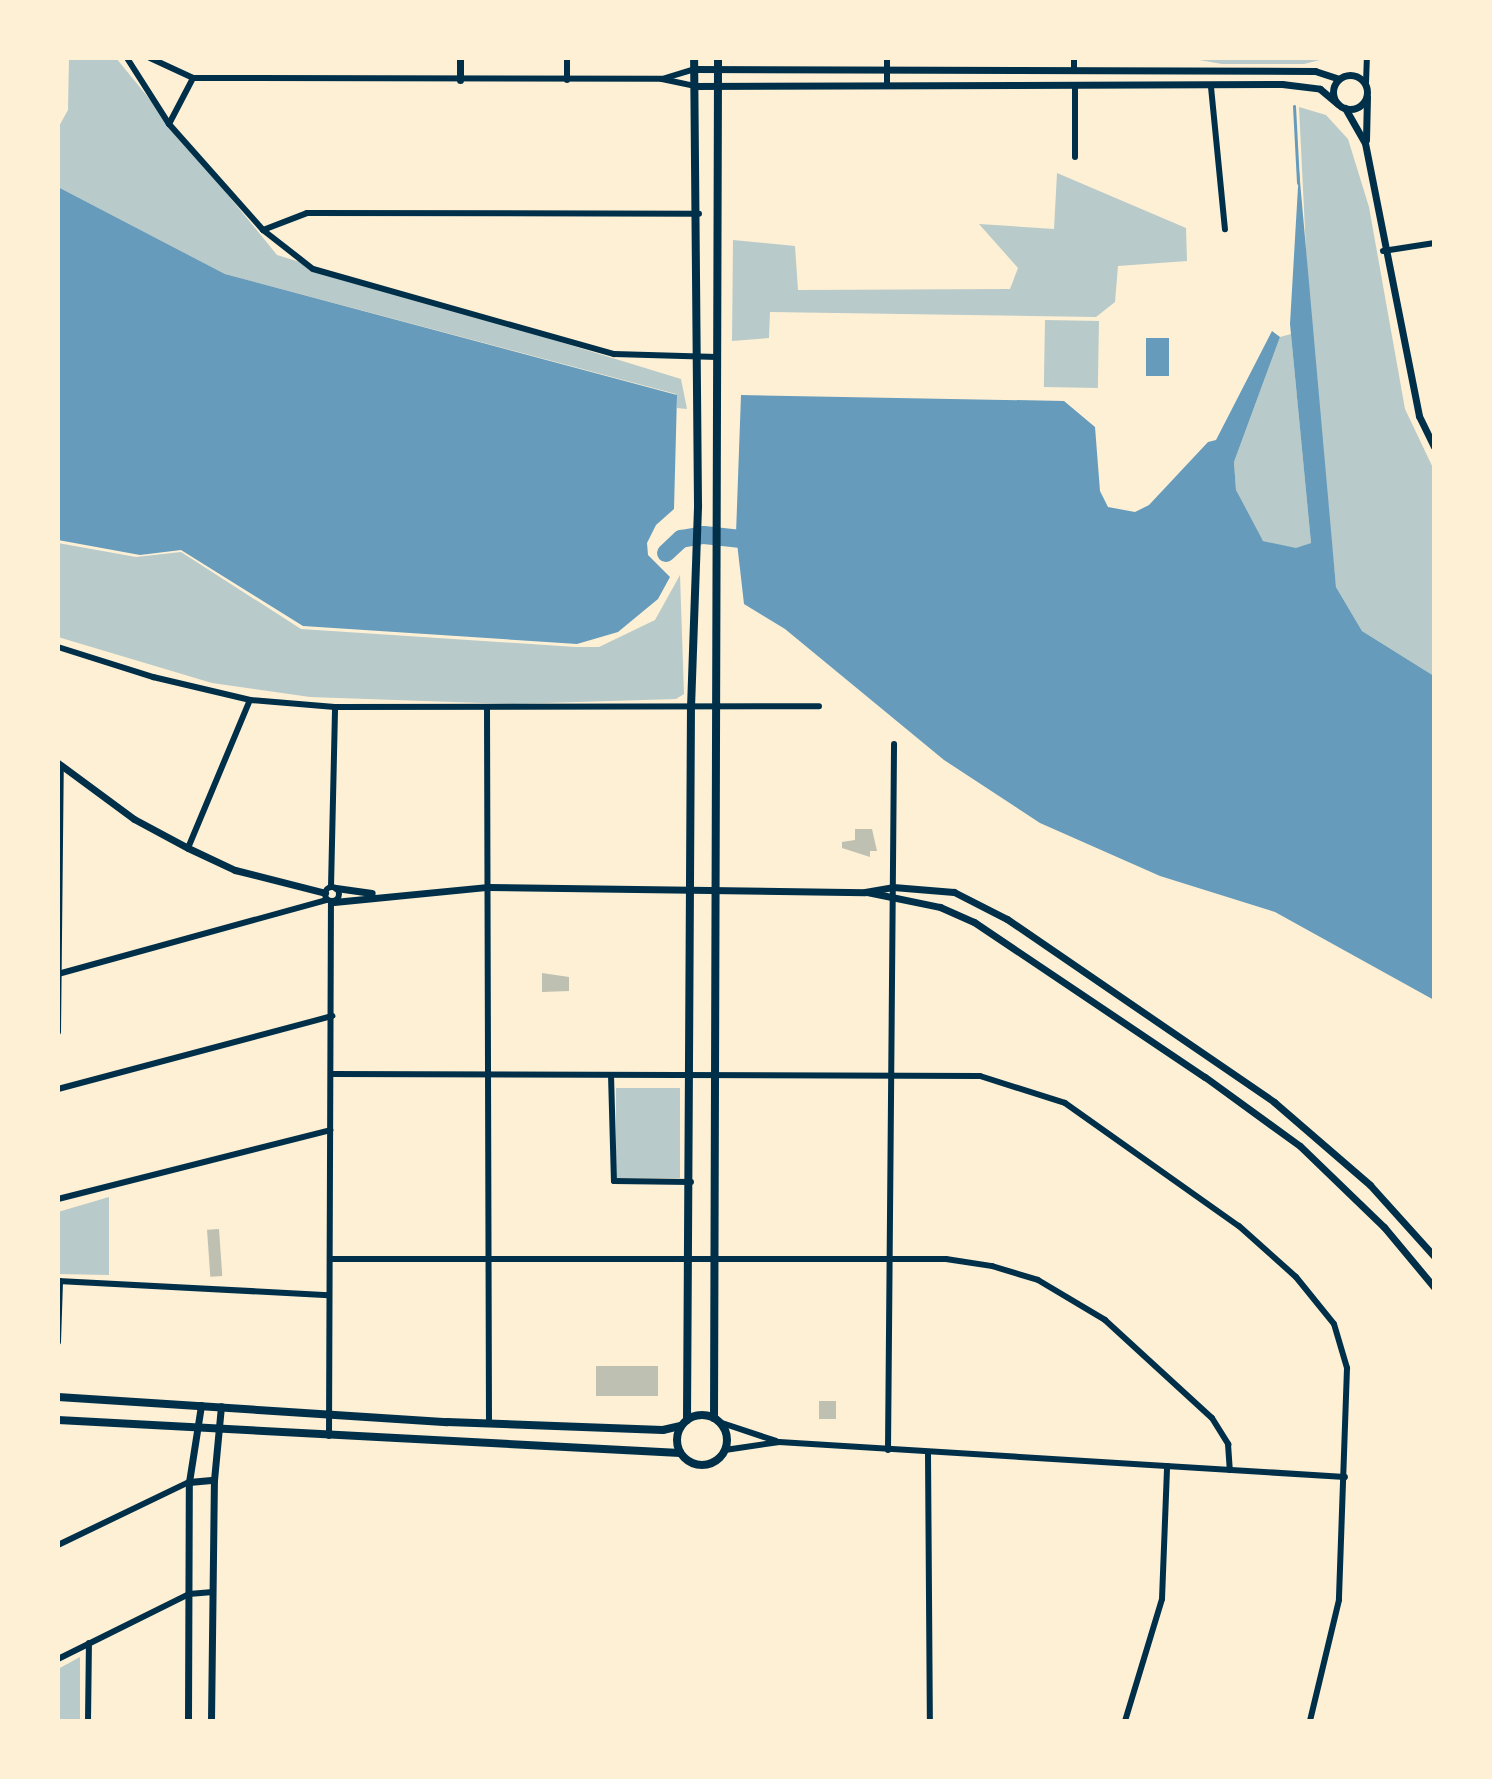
<!DOCTYPE html>
<html>
<head>
<meta charset="utf-8">
<style>
	body { margin:0 }
	#map { position:relative; width:1492px; height:1779px; overflow:hidden; background:#fdf0d5; font-family:"Zilla Slab",serif }
	div>[style] { position:absolute }
	.green>* { inset:0; background:#b9caca; transform-origin:0 0 }
	.water>* { inset:0; background:#669bbc; transform-origin:0 0 }
	.stream>* { height:3px; margin:-1.5px; padding:0 1.5px; transform-origin:1.5px; border-radius:1.5px; background:#669bbc }
	.river>* { height:18px; margin:-9px; padding:0 9px; transform-origin:9px; border-radius:9px; background:#669bbc }
	.building>* { inset:0; background:#bec0b2; transform-origin:0 0 }
	.minor>* { height:6px; margin:-3px; padding:0 3px; transform-origin:3px; border-radius:3px; background:#003049 }
	.minor>.ring { margin:-3px; padding:0; box-sizing:content-box; background:none; border:6px solid #003049; border-radius:50% }
	.tertiary>* { height:7px; margin:-3.5px; padding:0 3.5px; transform-origin:3.5px; border-radius:3.5px; background:#003049 }
	.tertiary>.ring { margin:-3.5px; padding:0; box-sizing:content-box; background:none; border:7px solid #003049; border-radius:50% }
	.secondary>* { height:8px; margin:-4px; padding:0 4px; transform-origin:4px; border-radius:4px; background:#003049 }
	.secondary>.ring { margin:-4px; padding:0; box-sizing:content-box; background:none; border:8px solid #003049; border-radius:50% }
	span { translate:-50% -50%; white-space:nowrap; text-align:center; line-height:1.15; -webkit-text-stroke:7px #fdf0d5; paint-order:stroke }
	.frame { position:absolute; inset:0; border:60px solid #fdf0d5; pointer-events:none }
</style>
</head>
<body>
<div id="map">
	<div class="green">
		<i style="clip-path:polygon(69px 58px,116px 58px,277px 255px,681px 379px,687px 409px,677px 408px,676px 394px,225px 274px,58px 187px,58px 128px,68px 110px)"></i>
		<i style="clip-path:polygon(1188px 58px,1328px 58px,1304px 64px,1222px 64px)"></i>
		<i style="clip-path:polygon(1299px 107px,1326px 115px,1348px 139px,1369px 207px,1405px 409px,1434px 470px,1434px 676px,1362px 631px,1336px 587px,1310px 333px)"></i>
		<i style="clip-path:polygon(1057px 173px,1186px 228px,1187px 261px,1118px 266px,1115px 302px,1096px 317px,770px 312px,769px 338px,732px 341px,733px 240px,795px 246px,798px 290px,1010px 289px,1018px 268px,979px 224px,1054px 229px)"></i>
		<i style="left:1045px;top:320px;width:54px;height:67px;rotate:1deg"></i>
		<i style="clip-path:polygon(1291px 334px,1311px 543px,1296px 549px,1263px 541px,1249px 521px,1236px 490px,1234px 462px,1280px 337px)"></i>
		<i style="clip-path:polygon(58px 543px,136px 557px,181px 552px,301px 629px,576px 647px,599px 647px,655px 620px,680px 575px,684px 694px,676px 699px,513px 704px,310px 697px,212px 683px,58px 637px)"></i>
		<i style="left:616px;top:1088px;width:64px;height:90px"></i>
		<i style="clip-path:polygon(109px 1197px,109px 1275px,58px 1274px,58px 1212px)"></i>
		<i style="clip-path:polygon(80px 1657px,80px 1721px,58px 1721px,58px 1669px)"></i>
	</div>
	<div class="water">
		<i style="clip-path:polygon(1299px 170px,1336px 587px,1362px 631px,1434px 676px,1434px 1000px,1275px 912px,1160px 876px,1040px 823px,944px 760px,785px 629px,744px 604px,736px 534px,741px 395px,1064px 401px,1095px 427px,1100px 491px,1108px 507px,1135px 512px,1149px 505px,1208px 442px,1216px 440px,1272px 331px,1280px 337px,1234px 462px,1236px 490px,1263px 541px,1296px 548px,1311px 543px,1290px 324px)"></i>
		<i style="clip-path:polygon(58px 187px,225px 274px,677px 395px,674px 509px,656px 525px,647px 543px,648px 555px,670px 577px,658px 599px,618px 632px,577px 644px,303px 626px,181px 550px,140px 555px,58px 540px)"></i>
		<i style="left:1146px;top:338px;width:23px;height:38px"></i>
	</div>
	<div class="stream">
		<i style="left:1294px;top:106px;width:77px;rotate:87deg"></i>
	</div>
	<div class="river">
		<i style="left:666px;top:553px;width:21px;rotate:-43deg"></i>
		<i style="left:681px;top:539px;width:23px;rotate:-10deg"></i>
		<i style="left:704px;top:535px;width:56px;rotate:6.1deg"></i>
	</div>
	<div class="building">
		<i style="clip-path:polygon(855px 829px,872px 829px,877px 851px,870px 851px,870px 857px,842px 848px,842px 842px,855px 840px)"></i>
		<i style="clip-path:polygon(542px 973px,569px 977px,569px 991px,542px 992px)"></i>
		<i style="left:219px;top:1229px;width:47px;height:12px;rotate:86deg"></i>
		<i style="left:596px;top:1366px;width:62px;height:30px"></i>
		<i style="left:819px;top:1401px;width:17px;height:18px"></i>
	</div>
	<div class="minor">
		<i style="left:127px;top:58px;width:78px;rotate:57.5deg"></i>
		<i style="left:169px;top:124px;width:142px;rotate:48.4deg"></i>
		<i style="left:263px;top:230px;width:63px;rotate:38deg"></i>
		<i style="left:313px;top:269px;width:313px;rotate:15.8deg"></i>
		<i style="left:614px;top:354px;width:103px;rotate:1.7deg"></i>
		<i style="left:150px;top:58px;width:47px;rotate:24.9deg"></i>
		<i style="left:193px;top:78px;width:469px;rotate:0.1deg"></i>
		<i style="left:662px;top:79px;width:33px;rotate:12deg"></i>
		<i style="left:567px;top:58px;width:22px;rotate:90deg"></i>
		<i style="left:1074px;top:58px;width:13px;rotate:90deg"></i>
		<i style="left:662px;top:79px;width:34px;rotate:-17deg"></i>
		<i style="left:1366px;top:83px;width:25px;rotate:-88deg"></i>
		<i style="left:887px;top:86px;width:28px;rotate:-90deg"></i>
		<i style="left:1211px;top:87px;width:143px;rotate:84.4deg"></i>
		<i style="left:1075px;top:88px;width:69px;rotate:90deg"></i>
		<i style="left:169px;top:124px;width:52px;rotate:-62.4deg"></i>
		<i style="left:263px;top:230px;width:47px;rotate:-21.1deg"></i>
		<i style="left:307px;top:213px;width:392px;rotate:0.1deg"></i>
		<i style="left:1383px;top:251px;width:52px;rotate:-8.9deg"></i>
		<i style="left:58px;top:647px;width:100px;rotate:17.5deg"></i>
		<i style="left:153px;top:677px;width:100px;rotate:13.3deg"></i>
		<i style="left:250px;top:700px;width:85px;rotate:4.7deg"></i>
		<i style="left:335px;top:707px;width:484px;rotate:-0.1deg"></i>
		<i style="left:487px;top:709px;width:714px;rotate:89.84deg"></i>
		<i style="left:188px;top:848px;width:160px;rotate:-67.3deg"></i>
		<i class="ring" style="left:325px;top:887px;width:8px;height:8px"></i>
		<i style="left:331px;top:887px;width:180px;rotate:-88.7deg"></i>
		<i style="left:58px;top:974px;width:279px;rotate:-15.4deg"></i>
		<i style="left:58px;top:1032px;width:266px;rotate:-89.4deg"></i>
		<i style="left:331px;top:1074px;width:649px;rotate:0.18deg"></i>
		<i style="left:980px;top:1076px;width:89px;rotate:17.6deg"></i>
		<i style="left:1065px;top:1103px;width:213px;rotate:35.3deg"></i>
		<i style="left:1239px;top:1226px;width:76px;rotate:41.8deg"></i>
		<i style="left:1296px;top:1277px;width:60px;rotate:51deg"></i>
		<i style="left:1334px;top:1324px;width:46px;rotate:73.5deg"></i>
		<i style="left:1347px;top:1368px;width:232px;rotate:92deg"></i>
		<i style="left:1339px;top:1600px;width:124px;rotate:103.5deg"></i>
		<i style="left:611px;top:1075px;width:106px;rotate:88.4deg"></i>
		<i style="left:614px;top:1181px;width:77px;rotate:0.7deg"></i>
		<i style="left:58px;top:1089px;width:284px;rotate:-14.9deg"></i>
		<i style="left:58px;top:1199px;width:281px;rotate:-14.2deg"></i>
		<i style="left:330px;top:1259px;width:616px"></i>
		<i style="left:946px;top:1259px;width:47px;rotate:8.7deg"></i>
		<i style="left:992px;top:1266px;width:48px;rotate:16.9deg"></i>
		<i style="left:1038px;top:1280px;width:78px;rotate:30.8deg"></i>
		<i style="left:1105px;top:1320px;width:145px;rotate:42.5deg"></i>
		<i style="left:1212px;top:1418px;width:31px;rotate:58deg"></i>
		<i style="left:1228px;top:1444px;width:26px;rotate:86deg"></i>
		<i style="left:58px;top:1281px;width:271px;rotate:3deg"></i>
		<i style="left:58px;top:1342px;width:61px;rotate:-88.1deg"></i>
		<i style="left:719px;top:1422px;width:60px;rotate:18.4deg"></i>
		<i style="left:329px;top:1436px;width:534px;rotate:-89.79deg"></i>
		<i style="left:725px;top:1450px;width:55px;rotate:-8.4deg"></i>
		<i style="left:779px;top:1442px;width:567px;rotate:3.54deg"></i>
		<i style="left:888px;top:1450px;width:706px;rotate:-89.51deg"></i>
		<i style="left:928px;top:1453px;width:268px;rotate:89.6deg"></i>
		<i style="left:58px;top:1545px;width:145px;rotate:-25.7deg"></i>
		<i style="left:58px;top:1659px;width:146px;rotate:-26.4deg"></i>
		<i style="left:189px;top:1594px;width:24px;rotate:-5deg"></i>
		<i style="left:88px;top:1721px;width:78px;rotate:-89.3deg"></i>
		<i style="left:1125px;top:1721px;width:127px;rotate:-73.1deg"></i>
		<i style="left:1162px;top:1599px;width:133px;rotate:-87.8deg"></i>
	</div>
	<div class="tertiary">
		<i style="left:694px;top:69px;width:621px;rotate:0.18deg"></i>
		<i style="left:1315px;top:71px;width:25px;rotate:18deg"></i>
		<i class="ring" style="left:1333px;top:75px;width:27px;height:27px"></i>
		<i style="left:460px;top:80px;width:22px;rotate:-90deg"></i>
		<i style="left:694px;top:86px;width:588px;rotate:-0.19deg"></i>
		<i style="left:1282px;top:84px;width:38px;rotate:7deg"></i>
		<i style="left:1320px;top:89px;width:23px;rotate:40deg"></i>
		<i style="left:1345px;top:108px;width:40px;rotate:60.3deg"></i>
		<i style="left:1365px;top:143px;width:278px;rotate:78.8deg"></i>
		<i style="left:1419px;top:416px;width:34px;rotate:64deg"></i>
		<i style="left:1366px;top:140px;width:43px;rotate:-88.7deg"></i>
		<i style="left:58px;top:763px;width:94px;rotate:36.4deg"></i>
		<i style="left:134px;top:819px;width:61px;rotate:28.2deg"></i>
		<i style="left:188px;top:848px;width:52px;rotate:25.1deg"></i>
		<i style="left:235px;top:870px;width:93px;rotate:14.3deg"></i>
		<i style="left:336px;top:888px;width:36px;rotate:8deg"></i>
		<i style="left:867px;top:892px;width:75px;rotate:11.6deg"></i>
		<i style="left:940px;top:907px;width:37px;rotate:24deg"></i>
		<i style="left:974px;top:922px;width:278px;rotate:33.9deg"></i>
		<i style="left:1205px;top:1077px;width:117px;rotate:36deg"></i>
		<i style="left:1300px;top:1146px;width:117px;rotate:44deg"></i>
		<i style="left:1384px;top:1227px;width:78px;rotate:50.2deg"></i>
		<i style="left:334px;top:902px;width:155px;rotate:-5.6deg"></i>
		<i style="left:488px;top:887px;width:377px;rotate:0.8deg"></i>
		<i style="left:865px;top:892px;width:28px;rotate:-10deg"></i>
		<i style="left:893px;top:887px;width:61px;rotate:4.7deg"></i>
		<i style="left:954px;top:892px;width:59px;rotate:27deg"></i>
		<i style="left:1007px;top:919px;width:324px;rotate:34.4deg"></i>
		<i style="left:1274px;top:1102px;width:127px;rotate:40.8deg"></i>
		<i style="left:1370px;top:1185px;width:96px;rotate:48deg"></i>
		<i style="left:189px;top:1482px;width:25px;rotate:-5deg"></i>
		<i style="left:188px;top:1721px;width:239px;rotate:-89.8deg"></i>
		<i style="left:189px;top:1482px;width:78px;rotate:-81.1deg"></i>
		<i style="left:211px;top:1721px;width:241px;rotate:-89.3deg"></i>
		<i style="left:214px;top:1480px;width:74px;rotate:-84.6deg"></i>
	</div>
	<div class="secondary">
		<i style="left:58px;top:1397px;width:390px;rotate:3.7deg"></i>
		<i style="left:447px;top:1422px;width:216px;rotate:2.1deg"></i>
		<i style="left:663px;top:1430px;width:18px;rotate:-13deg"></i>
		<i class="ring" style="left:677px;top:1415px;width:42px;height:42px"></i>
		<i style="left:714px;top:1418px;width:1360px;rotate:-89.83deg"></i>
		<i style="left:58px;top:1420px;width:623px;rotate:3.04deg"></i>
		<i style="left:687px;top:1420px;width:712px;rotate:-89.68deg"></i>
		<i style="left:691px;top:708px;width:203px;rotate:-88deg"></i>
		<i style="left:698px;top:505px;width:447px;rotate:-90.5deg"></i>
	</div>
	<div class="frame"></div>
</div>
</body>
</html>
